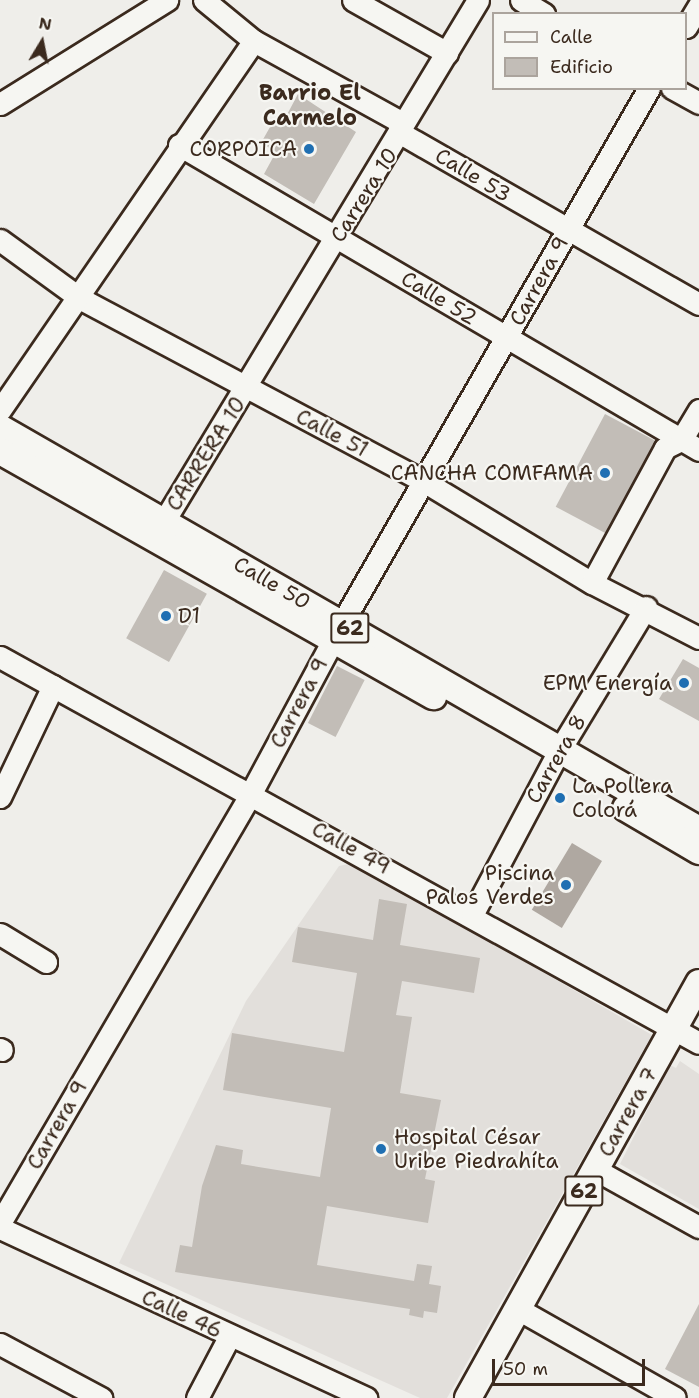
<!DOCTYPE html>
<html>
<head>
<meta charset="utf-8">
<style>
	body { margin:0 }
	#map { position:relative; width:699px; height:1398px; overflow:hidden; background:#efeeea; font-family:"Shantell Sans",sans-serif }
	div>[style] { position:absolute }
	.built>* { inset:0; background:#e2dfdb }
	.water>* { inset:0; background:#afa8a1; transform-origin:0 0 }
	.building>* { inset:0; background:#c2bdb7; transform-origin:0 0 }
	.roads { filter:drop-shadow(2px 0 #3b2a1e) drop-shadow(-2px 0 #3b2a1e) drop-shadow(0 2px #3b2a1e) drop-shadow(0 -2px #3b2a1e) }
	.minor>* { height:21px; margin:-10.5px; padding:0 10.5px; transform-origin:10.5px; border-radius:10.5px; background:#f6f6f2 }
	.major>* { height:26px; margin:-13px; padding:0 13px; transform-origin:13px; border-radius:13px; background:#f6f6f2 }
	.dots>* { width:16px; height:16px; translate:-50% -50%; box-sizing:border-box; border:3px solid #f6f6f2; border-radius:50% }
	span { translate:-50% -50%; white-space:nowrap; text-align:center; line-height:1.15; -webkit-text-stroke:4.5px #f6f6f2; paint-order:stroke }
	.shield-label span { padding:2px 4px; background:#f6f6f2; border:2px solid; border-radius:4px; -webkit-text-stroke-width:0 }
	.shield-label { font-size:20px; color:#3b2a1e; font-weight:700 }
	.poi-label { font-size:21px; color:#3b2a1e }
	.right { translate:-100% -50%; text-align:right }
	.left { translate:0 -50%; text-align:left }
	.street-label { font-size:21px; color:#3b2a1e }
	.neighbourhood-label { font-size:22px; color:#3b2a1e; font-weight:700 }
	.legend { position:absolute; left:492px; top:12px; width:195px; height:78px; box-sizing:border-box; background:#f6f6f2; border:2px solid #aba49d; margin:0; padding:8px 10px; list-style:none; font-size:18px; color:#3b2a1e }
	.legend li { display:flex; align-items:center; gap:12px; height:30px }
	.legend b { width:30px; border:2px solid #aba49d }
	.north { position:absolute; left:12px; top:12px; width:60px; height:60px; -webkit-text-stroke:4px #f6f6f2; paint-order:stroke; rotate:10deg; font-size:16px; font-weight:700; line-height:24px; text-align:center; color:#3b2a1e }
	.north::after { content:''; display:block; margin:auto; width:21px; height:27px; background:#3b2a1e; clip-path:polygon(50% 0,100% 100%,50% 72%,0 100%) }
	.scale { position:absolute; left:492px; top:1359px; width:153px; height:27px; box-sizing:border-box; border:3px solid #3b2a1e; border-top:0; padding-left:8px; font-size:18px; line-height:21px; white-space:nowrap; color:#3b2a1e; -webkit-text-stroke:4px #f6f6f2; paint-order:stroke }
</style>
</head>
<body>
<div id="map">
	<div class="built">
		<i style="clip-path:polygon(353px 863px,652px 1035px,447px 1398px,420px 1398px,119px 1263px,246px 1001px,339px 866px)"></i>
		<i style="clip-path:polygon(680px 1061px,699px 1074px,699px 1209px,620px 1164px,670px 1065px,676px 1068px)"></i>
	</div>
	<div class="water">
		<i style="left:572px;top:843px;width:35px;height:78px;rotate:31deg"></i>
	</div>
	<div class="building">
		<i style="clip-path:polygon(298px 94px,356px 132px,314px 204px,264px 174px,276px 152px,261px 143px,274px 120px,282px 124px)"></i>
		<i style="left:605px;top:414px;width:57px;height:105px;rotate:28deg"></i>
		<i style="left:164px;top:570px;width:49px;height:78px;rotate:29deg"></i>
		<i style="clip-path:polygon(683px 659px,699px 668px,699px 721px,659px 699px)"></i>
		<i style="left:337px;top:666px;width:31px;height:64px;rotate:27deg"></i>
		<i style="clip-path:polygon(379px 899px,407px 904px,400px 945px,480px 958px,474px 993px,402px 981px,396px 1015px,412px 1017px,400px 1093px,441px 1100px,425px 1179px,435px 1181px,428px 1223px,327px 1206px,317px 1265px,414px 1281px,417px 1264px,432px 1266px,429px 1284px,441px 1286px,437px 1313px,424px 1311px,423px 1318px,409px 1315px,410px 1309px,175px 1272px,180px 1245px,192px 1247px,202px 1186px,216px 1145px,243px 1150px,241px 1164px,320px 1177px,331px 1108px,223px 1090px,232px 1033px,344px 1052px,357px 973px,292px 962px,298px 927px,373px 940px)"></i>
		<i style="clip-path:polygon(699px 1304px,699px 1387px,665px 1369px)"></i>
	</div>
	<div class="roads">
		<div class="minor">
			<i style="left:204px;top:0;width:65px;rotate:39.4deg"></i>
			<i style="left:254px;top:41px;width:163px;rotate:28.9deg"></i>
			<i style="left:397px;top:120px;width:15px;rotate:70deg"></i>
			<i style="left:402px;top:134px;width:342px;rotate:29.8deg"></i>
			<i style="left:353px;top:0;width:108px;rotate:29.4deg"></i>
			<i style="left:521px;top:0;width:27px;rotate:31deg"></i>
			<i style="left:686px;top:27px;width:26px;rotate:-59deg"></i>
			<i style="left:672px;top:88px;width:31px;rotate:29deg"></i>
			<i style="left:0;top:104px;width:197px;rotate:-31.9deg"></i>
			<i style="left:179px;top:145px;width:603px;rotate:30.39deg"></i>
			<i style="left:0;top:240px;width:100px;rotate:36.1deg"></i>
			<i style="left:81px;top:299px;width:390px;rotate:28deg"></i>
			<i style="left:425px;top:482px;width:195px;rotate:31.2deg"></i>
			<i style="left:592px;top:583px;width:120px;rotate:27.2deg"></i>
			<i style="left:0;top:410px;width:448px;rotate:-55.5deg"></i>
			<i style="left:164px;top:521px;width:608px;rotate:-58.92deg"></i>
			<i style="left:592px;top:583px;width:153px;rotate:-61.6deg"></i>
			<i style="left:665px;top:448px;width:18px;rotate:-27deg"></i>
			<i style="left:681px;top:440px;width:35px;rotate:-59deg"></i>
			<i style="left:0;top:657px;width:798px;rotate:28.91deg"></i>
			<i style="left:0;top:797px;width:123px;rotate:-64.5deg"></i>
			<i style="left:472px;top:915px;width:188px;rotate:-62.1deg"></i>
			<i style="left:560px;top:749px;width:166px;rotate:-58.8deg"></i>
			<i style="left:0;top:934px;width:54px;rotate:31.3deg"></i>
			<i style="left:0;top:1049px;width:2px;rotate:27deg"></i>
			<i style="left:596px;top:1170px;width:118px;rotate:29deg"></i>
			<i style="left:0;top:1223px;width:498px;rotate:-59.7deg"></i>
			<i style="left:251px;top:793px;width:193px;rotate:-61.8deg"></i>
			<i style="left:342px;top:623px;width:617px;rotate:-60.15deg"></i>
			<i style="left:0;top:1228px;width:404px;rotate:24.9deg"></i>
			<i style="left:518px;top:1309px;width:180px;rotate:29.5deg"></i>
			<i style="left:0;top:1344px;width:115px;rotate:28.1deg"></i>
			<i style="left:197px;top:1398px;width:69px;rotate:-62.3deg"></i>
		</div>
		<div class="major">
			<i style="left:0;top:428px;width:806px;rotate:29.9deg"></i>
			<i style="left:0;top:451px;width:498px;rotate:29.5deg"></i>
			<i style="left:626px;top:808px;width:85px;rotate:30.5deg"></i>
			<i style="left:468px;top:1398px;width:475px;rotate:-60.9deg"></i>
		</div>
	</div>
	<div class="dots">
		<i style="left:309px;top:149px;background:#1f6fb2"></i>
		<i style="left:605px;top:473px;background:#1f6fb2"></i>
		<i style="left:166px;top:616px;background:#1f6fb2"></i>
		<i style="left:684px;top:683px;background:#1f6fb2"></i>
		<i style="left:560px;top:798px;background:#1f6fb2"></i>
		<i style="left:566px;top:885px;background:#1f6fb2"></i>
		<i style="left:381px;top:1149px;background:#1f6fb2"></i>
	</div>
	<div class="shield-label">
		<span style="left:350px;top:628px">62</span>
		<span style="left:584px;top:1191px">62</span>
	</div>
	<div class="poi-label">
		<span class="right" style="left:297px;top:149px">CORPOICA</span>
		<span class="right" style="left:593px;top:473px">CANCHA COMFAMA</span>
		<span class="left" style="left:178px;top:616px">D1</span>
		<span class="right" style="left:672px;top:683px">EPM Energía</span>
		<span class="left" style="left:572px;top:798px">La Pollera<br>Colorá</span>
		<span class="right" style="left:554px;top:885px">Piscina<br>Palos Verdes</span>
		<span class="left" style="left:394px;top:1149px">Hospital César<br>Uribe Piedrahíta</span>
	</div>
	<div class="street-label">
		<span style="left:473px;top:175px;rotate:31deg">Calle 53</span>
		<span style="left:364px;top:195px;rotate:-58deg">Carrera 10</span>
		<span style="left:539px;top:281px;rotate:-61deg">Carrera 9</span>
		<span style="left:439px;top:298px;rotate:31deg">Calle 52</span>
		<span style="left:332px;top:433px;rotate:28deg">Calle 51</span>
		<span style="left:206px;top:454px;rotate:-58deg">CARRERA 10</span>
		<span style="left:272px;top:583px;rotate:30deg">Calle 50</span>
		<span style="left:299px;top:703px;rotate:-62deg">Carrera 9</span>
		<span style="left:556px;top:759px;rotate:-60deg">Carrera 8</span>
		<span style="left:351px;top:848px;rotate:29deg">Calle 49</span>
		<span style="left:628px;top:1112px;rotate:-61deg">Carrera 7</span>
		<span style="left:57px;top:1125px;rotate:-60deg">Carrera 9</span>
		<span style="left:182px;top:1314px;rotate:25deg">Calle 46</span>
	</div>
	<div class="neighbourhood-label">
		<span style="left:310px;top:105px">Barrio El<br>Carmelo</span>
	</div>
	<ul class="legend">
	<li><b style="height:8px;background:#f6f6f2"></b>Calle</li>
	<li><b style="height:16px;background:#c2bdb7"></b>Edificio</li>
	</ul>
	<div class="north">N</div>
	<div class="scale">50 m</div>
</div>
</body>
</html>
